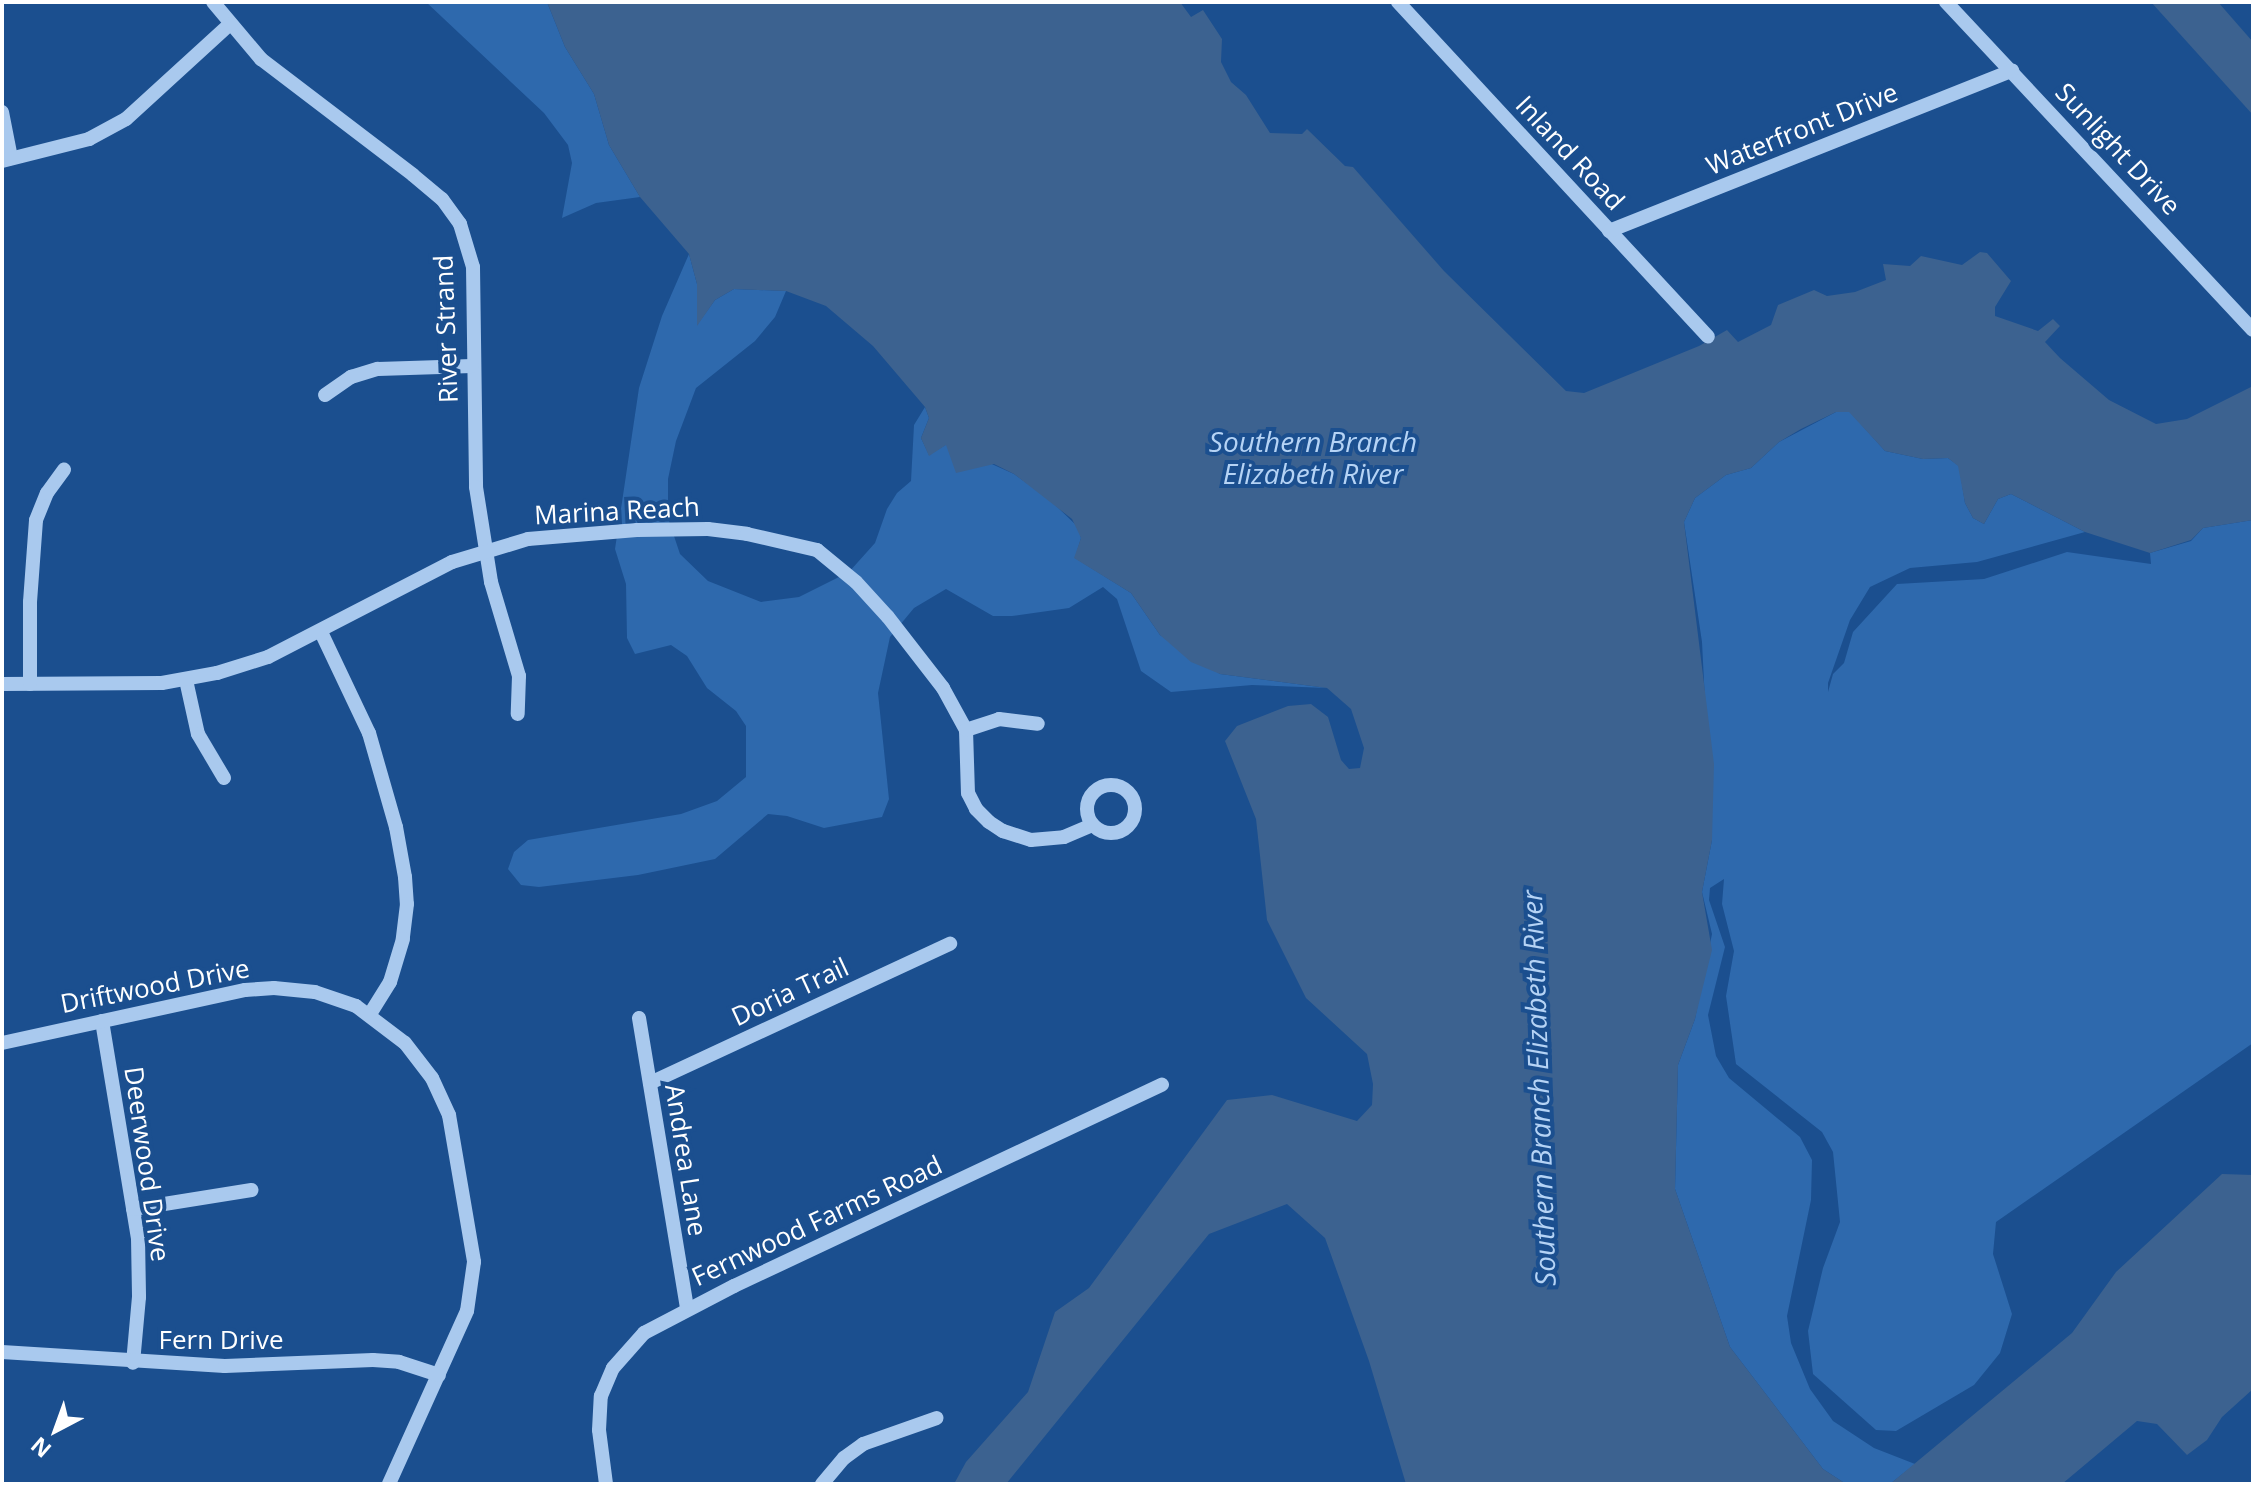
<!DOCTYPE html>
<html>
<head>
<meta charset="utf-8">
<style>
	body { margin:0 }
	#map { position:relative; width:2255px; height:1486px; overflow:hidden; background:#1b4f8f; font-family:"Open Sans",sans-serif }
	div>[style] { position:absolute }
	.green>* { inset:0; background:#2e69ad }
	.water>* { inset:0; background:#3c6290 }
	.minor>* { height:14px; margin:-7px; padding:0 7px; transform-origin:7px; border-radius:7px; background:#a9c9ee }
	.minor>.ring { margin:-7px; padding:0; box-sizing:content-box; background:none; border:14px solid #a9c9ee; border-radius:50% }
	span { translate:-50% -50%; white-space:nowrap; text-align:center; line-height:1.15; -webkit-text-stroke:8px #1b4f8f; paint-order:stroke }
	.street-label { font-size:26px; color:#fff }
	.water-label { font-size:28px; color:#b5d3f5; font-style:italic }
	.frame { position:absolute; inset:0; border:4px solid #fff; pointer-events:none }
	.north { position:absolute; left:16px; top:1390px; width:80px; height:80px; -webkit-text-stroke:6px #1b4f8f; paint-order:stroke; rotate:221deg; font-size:22px; font-weight:700; line-height:32px; text-align:center; color:#fff }
	.north::after { content:''; display:block; margin:auto; width:28px; height:36px; background:#fff; clip-path:polygon(50% 0,100% 100%,50% 72%,0 100%) }
</style>
</head>
<body>
<div id="map">
	<div class="green">
		<i style="clip-path:polygon(426px 2px,547px 2px,565px 47px,594px 94px,609px 145px,640px 197px,596px 203px,562px 218px,572px 163px,568px 145px,544px 113px)"></i>
		<i style="clip-path:polygon(689px 254px,697px 284px,697px 325px,715px 300px,734px 289px,786px 291px,775px 317px,755px 341px,696px 388px,676px 441px,668px 479px,668px 518px,680px 554px,708px 581px,761px 602px,799px 597px,849px 572px,875px 543px,887px 509px,897px 493px,911px 481px,914px 425px,925px 407px,929px 418px,921px 438px,929px 455px,947px 444px,1014px 474px,1049px 499px,1078px 527px,1081px 538px,1075px 558px,1131px 593px,1160px 635px,1220px 674px,1327px 688px,1252px 685px,1171px 692px,1141px 671px,1117px 599px,1103px 587px,1069px 608px,1012px 616px,993px 616px,946px 589px,914px 608px,890px 637px,878px 693px,889px 799px,882px 817px,824px 828px,787px 816px,768px 814px,715px 859px,638px 875px,539px 887px,521px 885px,508px 869px,514px 852px,528px 840px,681px 814px,717px 801px,746px 777px,746px 726px,736px 711px,707px 688px,687px 656px,671px 645px,635px 654px,627px 638px,626px 584px,615px 549px,639px 388px,662px 316px)"></i>
		<i style="clip-path:polygon(1836px 412px,1850px 412px,1885px 451px,1923px 459px,1948px 458px,1959px 466px,1965px 503px,1973px 518px,1984px 524px,1998px 499px,2011px 494px,2085px 532px,1977px 562px,1910px 568px,1870px 587px,1850px 620px,1828px 683px,1828px 692px,1833px 674px,1844px 663px,1853px 632px,1897px 584px,1984px 579px,2067px 552px,2151px 564px,2150px 553px,2191px 541px,2203px 528px,2253px 520px,2253px 1043px,1996px 1222px,1993px 1254px,2012px 1314px,2000px 1353px,1974px 1385px,1896px 1431px,1876px 1430px,1813px 1374px,1808px 1331px,1823px 1268px,1840px 1222px,1833px 1152px,1822px 1132px,1736px 1064px,1726px 996px,1734px 951px,1722px 904px,1724px 879px,1710px 888px,1709px 900px,1725px 947px,1708px 1015px,1716px 1056px,1729px 1078px,1800px 1137px,1812px 1160px,1811px 1200px,1787px 1316px,1791px 1343px,1810px 1389px,1833px 1421px,1874px 1448px,1915px 1464px,1890px 1484px,1846px 1484px,1823px 1469px,1730px 1347px,1675px 1189px,1678px 1065px,1695px 1019px,1712px 934px,1702px 892px,1712px 840px,1702px 642px,1684px 522px,1695px 498px,1726px 475px,1751px 468px,1779px 442px)"></i>
	</div>
	<div class="water">
		<i style="clip-path:polygon(547px 2px,1180px 2px,1191px 17px,1203px 10px,1222px 39px,1221px 62px,1231px 82px,1246px 95px,1270px 133px,1302px 134px,1307px 129px,1345px 166px,1353px 167px,1444px 271px,1566px 391px,1584px 393px,1699px 346px,1727px 330px,1738px 342px,1771px 325px,1778px 305px,1814px 290px,1827px 296px,1855px 292px,1886px 280px,1883px 264px,1910px 266px,1921px 256px,1962px 265px,1980px 252px,1987px 253px,2011px 281px,1995px 307px,1995px 316px,2038px 331px,2053px 319px,2060px 326px,2045px 342px,2060px 358px,2109px 400px,2156px 424px,2187px 419px,2253px 386px,2253px 520px,2203px 528px,2191px 540px,2150px 553px,2085px 532px,2011px 494px,1998px 499px,1984px 524px,1973px 518px,1965px 503px,1958px 466px,1948px 458px,1923px 459px,1885px 451px,1849px 412px,1836px 412px,1801px 429px,1779px 442px,1751px 468px,1726px 475px,1695px 498px,1684px 522px,1714px 764px,1712px 840px,1702px 892px,1712px 950px,1695px 1019px,1678px 1065px,1675px 1189px,1730px 1347px,1823px 1469px,1846px 1484px,1406px 1484px,1369px 1361px,1325px 1238px,1287px 1204px,1209px 1234px,1006px 1484px,954px 1484px,966px 1462px,1028px 1392px,1055px 1312px,1089px 1288px,1227px 1100px,1272px 1095px,1357px 1121px,1372px 1105px,1373px 1084px,1367px 1054px,1306px 998px,1267px 920px,1256px 819px,1225px 741px,1237px 726px,1288px 706px,1311px 704px,1328px 717px,1341px 760px,1349px 769px,1360px 768px,1364px 748px,1351px 709px,1327px 688px,1220px 674px,1191px 662px,1160px 635px,1131px 593px,1074px 558px,1081px 538px,1072px 519px,1014px 474px,994px 464px,956px 473px,946px 445px,929px 456px,921px 438px,929px 418px,925px 407px,873px 346px,826px 306px,786px 291px,734px 289px,715px 300px,697px 326px,697px 284px,689px 254px,640px 197px,609px 145px,594px 94px,565px 47px)"></i>
		<i style="clip-path:polygon(2151px 2px,2218px 2px,2253px 42px,2253px 115px)"></i>
		<i style="clip-path:polygon(2222px 1174px,2253px 1175px,2253px 1389px,2222px 1417px,2207px 1440px,2187px 1455px,2157px 1424px,2137px 1421px,2062px 1484px,1890px 1484px,2072px 1333px,2116px 1272px)"></i>
	</div>
	<div class="minor">
		<i style="left:213px;top:2px;width:75px;rotate:49.9deg"></i>
		<i style="left:261px;top:59px;width:191px;rotate:37.3deg"></i>
		<i style="left:413px;top:175px;width:38px;rotate:40deg"></i>
		<i style="left:442px;top:199px;width:31px;rotate:54deg"></i>
		<i style="left:460px;top:224px;width:45px;rotate:73.2deg"></i>
		<i style="left:473px;top:267px;width:220px;rotate:89.2deg"></i>
		<i style="left:476px;top:487px;width:96px;rotate:81deg"></i>
		<i style="left:491px;top:582px;width:98px;rotate:73.4deg"></i>
		<i style="left:519px;top:676px;width:38px;rotate:92deg"></i>
		<i style="left:1398px;top:2px;width:456px;rotate:47.2deg"></i>
		<i style="left:1946px;top:2px;width:449px;rotate:46.9deg"></i>
		<i style="left:2px;top:112px;width:47px;rotate:78.9deg"></i>
		<i style="left:2px;top:161px;width:90px;rotate:-14.2deg"></i>
		<i style="left:89px;top:139px;width:42px;rotate:-28.4deg"></i>
		<i style="left:126px;top:119px;width:141px;rotate:-42.4deg"></i>
		<i style="left:1609px;top:231px;width:434px;rotate:-21.7deg"></i>
		<i style="left:325px;top:395px;width:32px;rotate:-35deg"></i>
		<i style="left:351px;top:377px;width:28px;rotate:-17deg"></i>
		<i style="left:378px;top:369px;width:94px;rotate:-1.8deg"></i>
		<i style="left:321px;top:632px;width:112px;rotate:64.6deg"></i>
		<i style="left:369px;top:733px;width:98px;rotate:74deg"></i>
		<i style="left:396px;top:827px;width:51px;rotate:79.8deg"></i>
		<i style="left:405px;top:877px;width:27px;rotate:86deg"></i>
		<i style="left:407px;top:904px;width:35px;rotate:97deg"></i>
		<i style="left:403px;top:939px;width:45px;rotate:106.8deg"></i>
		<i style="left:390px;top:982px;width:38px;rotate:122deg"></i>
		<i style="left:186px;top:680px;width:55px;rotate:77.5deg"></i>
		<i style="left:198px;top:734px;width:51px;rotate:59.4deg"></i>
		<i style="left:2px;top:684px;width:160px;rotate:-0.4deg"></i>
		<i style="left:162px;top:683px;width:56px;rotate:-10.3deg"></i>
		<i style="left:217px;top:673px;width:53px;rotate:-17.4deg"></i>
		<i style="left:268px;top:657px;width:207px;rotate:-27.3deg"></i>
		<i style="left:452px;top:562px;width:79px;rotate:-16.8deg"></i>
		<i style="left:528px;top:539px;width:109px;rotate:-4.7deg"></i>
		<i style="left:637px;top:530px;width:71px;rotate:-0.8deg"></i>
		<i style="left:708px;top:529px;width:39px;rotate:7deg"></i>
		<i style="left:747px;top:534px;width:72px;rotate:12.9deg"></i>
		<i style="left:817px;top:550px;width:50px;rotate:39.4deg"></i>
		<i style="left:856px;top:582px;width:47px;rotate:47.6deg"></i>
		<i style="left:888px;top:617px;width:90px;rotate:52.2deg"></i>
		<i style="left:943px;top:688px;width:48px;rotate:61.3deg"></i>
		<i style="left:966px;top:730px;width:63px;rotate:88.2deg"></i>
		<i style="left:968px;top:793px;width:18px;rotate:63deg"></i>
		<i style="left:976px;top:809px;width:18px;rotate:45deg"></i>
		<i style="left:989px;top:822px;width:17px;rotate:33deg"></i>
		<i style="left:1003px;top:831px;width:29px;rotate:18deg"></i>
		<i style="left:1031px;top:840px;width:33px;rotate:-5deg"></i>
		<i style="left:1064px;top:837px;width:30px;rotate:-23deg"></i>
		<i style="left:30px;top:684px;width:82px;rotate:-90deg"></i>
		<i style="left:30px;top:602px;width:82px;rotate:-85.8deg"></i>
		<i style="left:36px;top:520px;width:29px;rotate:-68deg"></i>
		<i style="left:47px;top:493px;width:29px;rotate:-54deg"></i>
		<i style="left:966px;top:730px;width:35px;rotate:-18deg"></i>
		<i style="left:999px;top:719px;width:39px;rotate:7deg"></i>
		<i class="ring" style="left:1087px;top:785px;width:34px;height:34px"></i>
		<i style="left:639px;top:1018px;width:295px;rotate:80.6deg"></i>
		<i style="left:102px;top:1021px;width:220px;rotate:80.6deg"></i>
		<i style="left:138px;top:1238px;width:59px;rotate:89deg"></i>
		<i style="left:139px;top:1297px;width:66px;rotate:95.2deg"></i>
		<i style="left:2px;top:1043px;width:249px;rotate:-12.3deg"></i>
		<i style="left:245px;top:990px;width:29px;rotate:-4deg"></i>
		<i style="left:274px;top:988px;width:41px;rotate:5.6deg"></i>
		<i style="left:315px;top:992px;width:43px;rotate:18.9deg"></i>
		<i style="left:356px;top:1006px;width:61px;rotate:37.1deg"></i>
		<i style="left:405px;top:1043px;width:44px;rotate:52.4deg"></i>
		<i style="left:432px;top:1078px;width:41px;rotate:65.3deg"></i>
		<i style="left:449px;top:1115px;width:149px;rotate:80.3deg"></i>
		<i style="left:474px;top:1262px;width:49px;rotate:98.1deg"></i>
		<i style="left:467px;top:1311px;width:190px;rotate:114.3deg"></i>
		<i style="left:650px;top:1083px;width:331px;rotate:-24.9deg"></i>
		<i style="left:133px;top:1209px;width:120px;rotate:-9.1deg"></i>
		<i style="left:2px;top:1352px;width:223px;rotate:3.6deg"></i>
		<i style="left:225px;top:1366px;width:148px;rotate:-2.3deg"></i>
		<i style="left:373px;top:1360px;width:26px;rotate:4deg"></i>
		<i style="left:399px;top:1362px;width:42px;rotate:18deg"></i>
		<i style="left:606px;top:1484px;width:54px;rotate:-97.4deg"></i>
		<i style="left:599px;top:1430px;width:34px;rotate:-87deg"></i>
		<i style="left:601px;top:1396px;width:30px;rotate:-67deg"></i>
		<i style="left:613px;top:1368px;width:47px;rotate:-48.5deg"></i>
		<i style="left:644px;top:1333px;width:102px;rotate:-27.6deg"></i>
		<i style="left:734px;top:1286px;width:473px;rotate:-25.2deg"></i>
		<i style="left:822px;top:1484px;width:34px;rotate:-50deg"></i>
		<i style="left:844px;top:1458px;width:24px;rotate:-36deg"></i>
		<i style="left:863px;top:1444px;width:78px;rotate:-19.4deg"></i>
	</div>
	<div class="street-label">
		<span style="left:1802px;top:129px;rotate:-22deg">Waterfront Drive</span>
		<span style="left:2118px;top:149px;rotate:47deg">Sunlight Drive</span>
		<span style="left:1570px;top:153px;rotate:47deg">Inland Road</span>
		<span style="left:446px;top:329px;rotate:-92deg">River Strand</span>
		<span style="left:617px;top:511px;rotate:-3deg">Marina Reach</span>
		<span style="left:155px;top:986px;rotate:-11deg">Driftwood Drive</span>
		<span style="left:790px;top:992px;rotate:-25deg">Doria Trail</span>
		<span style="left:686px;top:1160px;rotate:81deg">Andrea Lane</span>
		<span style="left:147px;top:1164px;rotate:82deg">Deerwood Drive</span>
		<span style="left:817px;top:1221px;rotate:-25deg">Fernwood Farms Road</span>
		<span style="left:221px;top:1340px">Fern Drive</span>
	</div>
	<div class="water-label">
		<span style="left:1313px;top:457px">Southern Branch<br>Elizabeth River</span>
		<span style="left:1538px;top:1088px;rotate:-92deg">Southern Branch Elizabeth River</span>
	</div>
	<div class="frame"></div>
	<div class="north">N</div>
</div>
</body>
</html>
